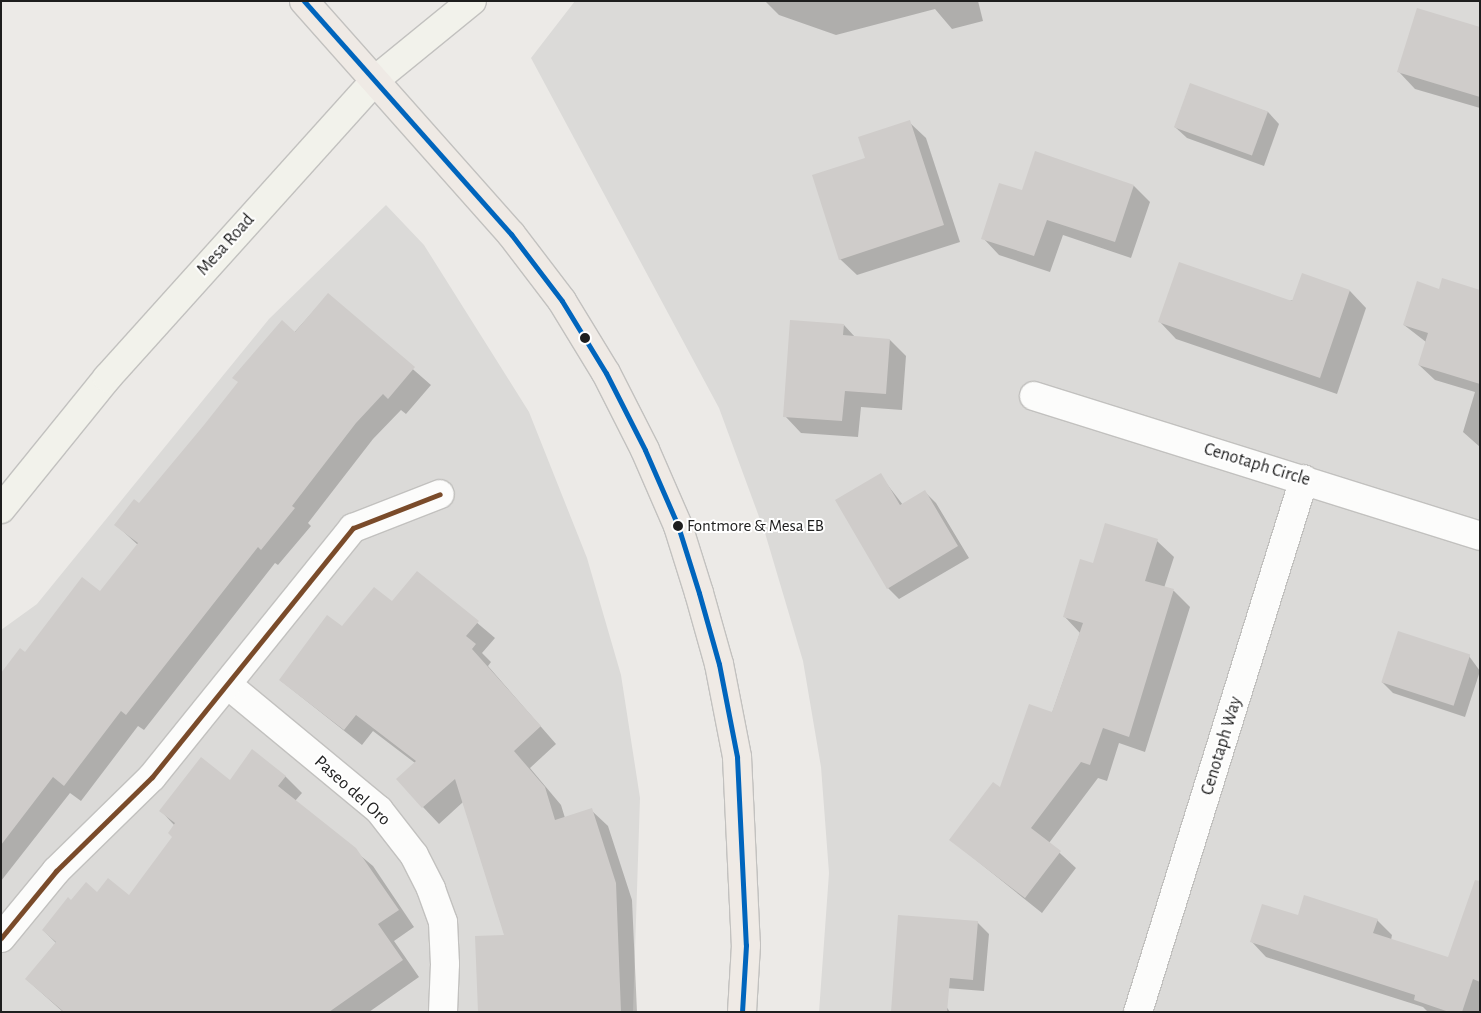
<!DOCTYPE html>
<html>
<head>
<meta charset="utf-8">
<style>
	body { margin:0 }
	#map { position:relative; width:1481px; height:1013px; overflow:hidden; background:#eceae7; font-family:"Alegreya Sans",sans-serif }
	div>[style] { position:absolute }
	.residential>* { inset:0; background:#dbdad8 }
	.shadow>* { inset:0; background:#0003 }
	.building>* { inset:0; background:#cfccca; transform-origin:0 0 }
	.roads { filter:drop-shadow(1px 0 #c2c1bf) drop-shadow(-1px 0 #c2c1bf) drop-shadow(0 1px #c2c1bf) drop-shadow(0 -1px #c2c1bf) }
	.street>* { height:28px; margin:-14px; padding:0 14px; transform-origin:14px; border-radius:14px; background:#fcfcfb }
	.secondary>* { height:28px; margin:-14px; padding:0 14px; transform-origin:14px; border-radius:14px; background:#f2f2eb }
	.primary>* { height:28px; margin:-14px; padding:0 14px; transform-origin:14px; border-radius:14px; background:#efeae5 }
	.bus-1>* { height:5px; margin:-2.5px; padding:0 2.5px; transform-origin:2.5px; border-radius:2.5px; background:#0065bd }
	.bus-2>* { height:5px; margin:-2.5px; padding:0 2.5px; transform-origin:2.5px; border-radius:2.5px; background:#7a4b2a }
	.dots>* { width:14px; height:14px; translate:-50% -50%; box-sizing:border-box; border:2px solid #fff; border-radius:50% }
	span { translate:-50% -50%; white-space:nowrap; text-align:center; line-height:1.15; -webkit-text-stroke:4px #fff; paint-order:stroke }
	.bus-label { font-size:17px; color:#1e1e1e }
	.left { translate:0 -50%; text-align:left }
	.street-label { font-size:18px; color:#1e1e1e }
	.frame { position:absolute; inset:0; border:2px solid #1e1e1e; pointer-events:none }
</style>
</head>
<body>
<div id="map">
	<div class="residential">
		<i style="clip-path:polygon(575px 1px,1480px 1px,1480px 1012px,819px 1012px,829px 873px,821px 767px,803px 661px,765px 533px,719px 408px,531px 58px)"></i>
		<i style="clip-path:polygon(386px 205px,424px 245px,529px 412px,587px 558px,621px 675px,640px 798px,633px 1012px,1px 1012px,1px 630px,37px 604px,269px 319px)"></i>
	</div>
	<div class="shadow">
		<i style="clip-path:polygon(765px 1px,978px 1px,983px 21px,952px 29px,935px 9px,836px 35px,779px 15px)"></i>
		<i style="clip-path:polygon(1480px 29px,1480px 108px,1415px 89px,1399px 72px)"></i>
		<i style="clip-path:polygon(1190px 85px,1268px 112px,1279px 124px,1264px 166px,1187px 138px,1175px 127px)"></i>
		<i style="clip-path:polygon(909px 122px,926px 138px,960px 242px,857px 275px,840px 259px,867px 159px)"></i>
		<i style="clip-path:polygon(1134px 186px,1150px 202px,1131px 258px,1063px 235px,1050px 272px,999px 255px,983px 238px,1023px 191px)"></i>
		<i style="clip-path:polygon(1440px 290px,1480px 291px,1480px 447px,1463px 432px,1475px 392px,1435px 380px,1419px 365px,1426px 342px,1404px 325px)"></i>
		<i style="clip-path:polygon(1350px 291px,1366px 308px,1337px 394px,1176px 339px,1160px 322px)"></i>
		<i style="clip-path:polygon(328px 295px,431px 385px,406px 414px,401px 410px,373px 439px,308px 523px,311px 526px,278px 565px,275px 563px,144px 730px,138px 726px,81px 801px,70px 793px,1px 881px,1px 675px,100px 593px,138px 545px,116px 525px,139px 505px)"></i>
		<i style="clip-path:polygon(844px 325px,855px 337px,890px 340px,906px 356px,902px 410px,861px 407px,858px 437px,801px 433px,785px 416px)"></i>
		<i style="clip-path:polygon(880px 475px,903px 505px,925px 492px,936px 503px,969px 558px,899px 599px,888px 588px)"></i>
		<i style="clip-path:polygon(1157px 541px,1174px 557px,1164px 588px,1174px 591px,1190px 607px,1145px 752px,1119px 743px,1107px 781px,1098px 778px,1049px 843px,1076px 868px,1042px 913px,951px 840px,1000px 789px,1052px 713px,1080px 633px,1064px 616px,1094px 565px)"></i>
		<i style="clip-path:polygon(417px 572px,495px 638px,482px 653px,491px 662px,488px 666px,556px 744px,530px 768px,561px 805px,565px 818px,591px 810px,608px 826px,632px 900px,637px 1012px,479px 1012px,505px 936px,463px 802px,439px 824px,423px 807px,415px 763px,373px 731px,362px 745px,280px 680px,342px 628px,392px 603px)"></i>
		<i style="clip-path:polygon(1469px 656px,1480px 671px,1465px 717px,1393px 693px,1382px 682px)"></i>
		<i style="clip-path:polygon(285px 776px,302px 793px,295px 801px,373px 866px,414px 927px,394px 941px,419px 977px,369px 1012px,63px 1012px,26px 979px,56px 943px,43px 930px,71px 902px,97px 894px,129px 897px,173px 837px,175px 826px,161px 811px,230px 781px)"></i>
		<i style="clip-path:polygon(1480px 914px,1480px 1012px,1428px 1012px,1423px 1007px,1266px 957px,1251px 941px,1298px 917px,1377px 920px,1392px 935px,1391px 940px,1448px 959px)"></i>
		<i style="clip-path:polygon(977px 922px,989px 934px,984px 991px,933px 987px,950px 1012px,893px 1012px)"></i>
	</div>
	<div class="building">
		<i style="clip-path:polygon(1417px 8px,1480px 27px,1480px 97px,1397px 72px)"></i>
		<i style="left:1190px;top:83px;width:83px;height:47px;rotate:20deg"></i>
		<i style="clip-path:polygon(910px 120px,944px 225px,839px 260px,812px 175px,865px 158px,858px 137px)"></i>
		<i style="clip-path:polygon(1035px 151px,1134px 185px,1115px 242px,1047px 220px,1034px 256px,981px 239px,999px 183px,1022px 190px)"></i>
		<i style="clip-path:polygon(1179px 262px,1292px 301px,1302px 273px,1350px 290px,1320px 378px,1158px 322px)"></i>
		<i style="clip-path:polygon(1442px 278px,1480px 290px,1480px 384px,1418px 365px,1428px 333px,1403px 325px,1417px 281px,1439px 289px)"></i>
		<i style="clip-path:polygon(328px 293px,415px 367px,388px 399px,383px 394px,356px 423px,292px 506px,295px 508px,261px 550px,258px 547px,126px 715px,121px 711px,64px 786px,53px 777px,1px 845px,1px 673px,20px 648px,25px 652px,82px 577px,100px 591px,138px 543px,114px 525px,134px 499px,139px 503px,204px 425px,238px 382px,232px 378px,282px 320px,295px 332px)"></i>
		<i style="clip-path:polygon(790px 320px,844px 324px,843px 335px,890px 339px,886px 394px,845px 391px,842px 421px,783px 417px)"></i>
		<i style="clip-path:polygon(881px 473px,900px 505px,925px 490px,958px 546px,887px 589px,835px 500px)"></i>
		<i style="clip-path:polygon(1105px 523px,1158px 539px,1145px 581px,1174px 589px,1129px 737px,1103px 728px,1090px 765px,1081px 762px,1031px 828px,1061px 851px,1025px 898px,949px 840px,993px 782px,1000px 787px,1029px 704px,1052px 712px,1083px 623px,1063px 617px,1080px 559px,1093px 563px)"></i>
		<i style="clip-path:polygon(417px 571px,479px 621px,466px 636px,476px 644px,472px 649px,541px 726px,514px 751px,545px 787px,555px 820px,592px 808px,616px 883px,621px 1012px,478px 1012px,475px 936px,504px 935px,455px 779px,422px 808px,396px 779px,416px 761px,356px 715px,344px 730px,279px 680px,327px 615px,342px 626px,374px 587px,392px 601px)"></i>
		<i style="left:1398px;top:631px;width:76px;height:54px;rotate:18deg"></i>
		<i style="clip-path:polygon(252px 749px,286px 776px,278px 786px,356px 848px,399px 910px,378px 924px,403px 960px,329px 1012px,64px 1012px,25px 979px,56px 942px,42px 930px,68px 897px,71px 900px,86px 882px,97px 892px,108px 878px,129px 895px,172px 837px,168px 833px,175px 823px,159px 811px,201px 757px,230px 780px)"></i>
		<i style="clip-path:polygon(1475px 880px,1480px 881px,1480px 982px,1473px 979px,1462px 1012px,1449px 1012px,1414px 1000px,1415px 995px,1250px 942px,1262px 904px,1298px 915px,1304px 895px,1378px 919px,1373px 933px,1448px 957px)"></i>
		<i style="clip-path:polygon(898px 915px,978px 921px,973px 980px,950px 978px,947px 1012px,891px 1012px)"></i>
	</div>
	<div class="roads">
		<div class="street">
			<i style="left:1034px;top:396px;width:467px;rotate:17.4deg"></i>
			<i style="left:228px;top:685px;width:196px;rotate:39.6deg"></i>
			<i style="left:379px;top:810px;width:57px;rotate:52.1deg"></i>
			<i style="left:414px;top:855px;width:38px;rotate:63deg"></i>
			<i style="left:431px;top:889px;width:35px;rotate:70deg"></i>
			<i style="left:443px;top:922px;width:42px;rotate:87.3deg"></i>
			<i style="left:445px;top:964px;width:48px;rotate:92.4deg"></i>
			<i style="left:1px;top:938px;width:87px;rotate:-50.6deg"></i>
			<i style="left:56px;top:871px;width:134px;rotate:-44.4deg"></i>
			<i style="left:152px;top:777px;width:320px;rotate:-51.1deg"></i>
			<i style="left:353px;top:528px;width:93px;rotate:-21.3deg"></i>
			<i style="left:1138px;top:1012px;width:558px;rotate:-72.7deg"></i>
		</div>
		<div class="secondary">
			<i style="left:1px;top:509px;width:169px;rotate:-51deg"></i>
			<i style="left:107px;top:378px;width:401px;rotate:-48deg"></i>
			<i style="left:375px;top:80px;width:125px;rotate:-39.2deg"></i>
		</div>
		<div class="primary">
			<i style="left:304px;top:1px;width:312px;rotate:48.4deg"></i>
			<i style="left:511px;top:234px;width:84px;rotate:52.7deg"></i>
			<i style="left:562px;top:301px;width:84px;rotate:58.6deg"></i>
			<i style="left:606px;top:373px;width:86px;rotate:63.1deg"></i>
			<i style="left:645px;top:450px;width:83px;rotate:66.5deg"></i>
			<i style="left:678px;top:526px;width:70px;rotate:72.6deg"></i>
			<i style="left:699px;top:593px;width:74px;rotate:74.3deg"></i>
			<i style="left:719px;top:664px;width:95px;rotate:79deg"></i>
			<i style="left:737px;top:757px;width:188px;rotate:87.3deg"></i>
			<i style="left:746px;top:945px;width:67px;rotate:93.4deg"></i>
		</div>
	</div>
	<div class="bus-1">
		<i style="left:304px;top:1px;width:312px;rotate:48.4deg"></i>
		<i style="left:511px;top:234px;width:84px;rotate:52.7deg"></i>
		<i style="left:562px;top:301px;width:84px;rotate:58.6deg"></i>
		<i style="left:606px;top:373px;width:86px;rotate:63.1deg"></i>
		<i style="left:645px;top:450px;width:83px;rotate:66.5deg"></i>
		<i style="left:678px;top:526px;width:70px;rotate:72.6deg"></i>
		<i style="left:699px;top:593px;width:74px;rotate:74.3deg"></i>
		<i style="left:719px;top:664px;width:95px;rotate:79deg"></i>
		<i style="left:737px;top:757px;width:188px;rotate:87.3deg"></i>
		<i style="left:746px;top:945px;width:67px;rotate:93.4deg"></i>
	</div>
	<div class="bus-2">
		<i style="left:1px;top:938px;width:87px;rotate:-50.6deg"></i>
		<i style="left:56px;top:871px;width:134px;rotate:-44.4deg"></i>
		<i style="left:152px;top:777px;width:320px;rotate:-51.1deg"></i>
		<i style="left:353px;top:528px;width:93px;rotate:-21.3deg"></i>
	</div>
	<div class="dots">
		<i style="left:585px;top:338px;background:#1e1e1e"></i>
		<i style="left:678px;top:526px;background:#1e1e1e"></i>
	</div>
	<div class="bus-label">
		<span class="left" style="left:687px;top:526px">Fontmore &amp; Mesa EB</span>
	</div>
	<div class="street-label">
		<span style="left:226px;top:245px;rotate:-48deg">Mesa Road</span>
		<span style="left:1257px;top:465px;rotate:17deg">Cenotaph Circle</span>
		<span style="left:1222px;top:746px;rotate:-73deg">Cenotaph Way</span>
		<span style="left:352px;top:791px;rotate:42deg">Paseo del Oro</span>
	</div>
	<div class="frame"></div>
</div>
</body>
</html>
